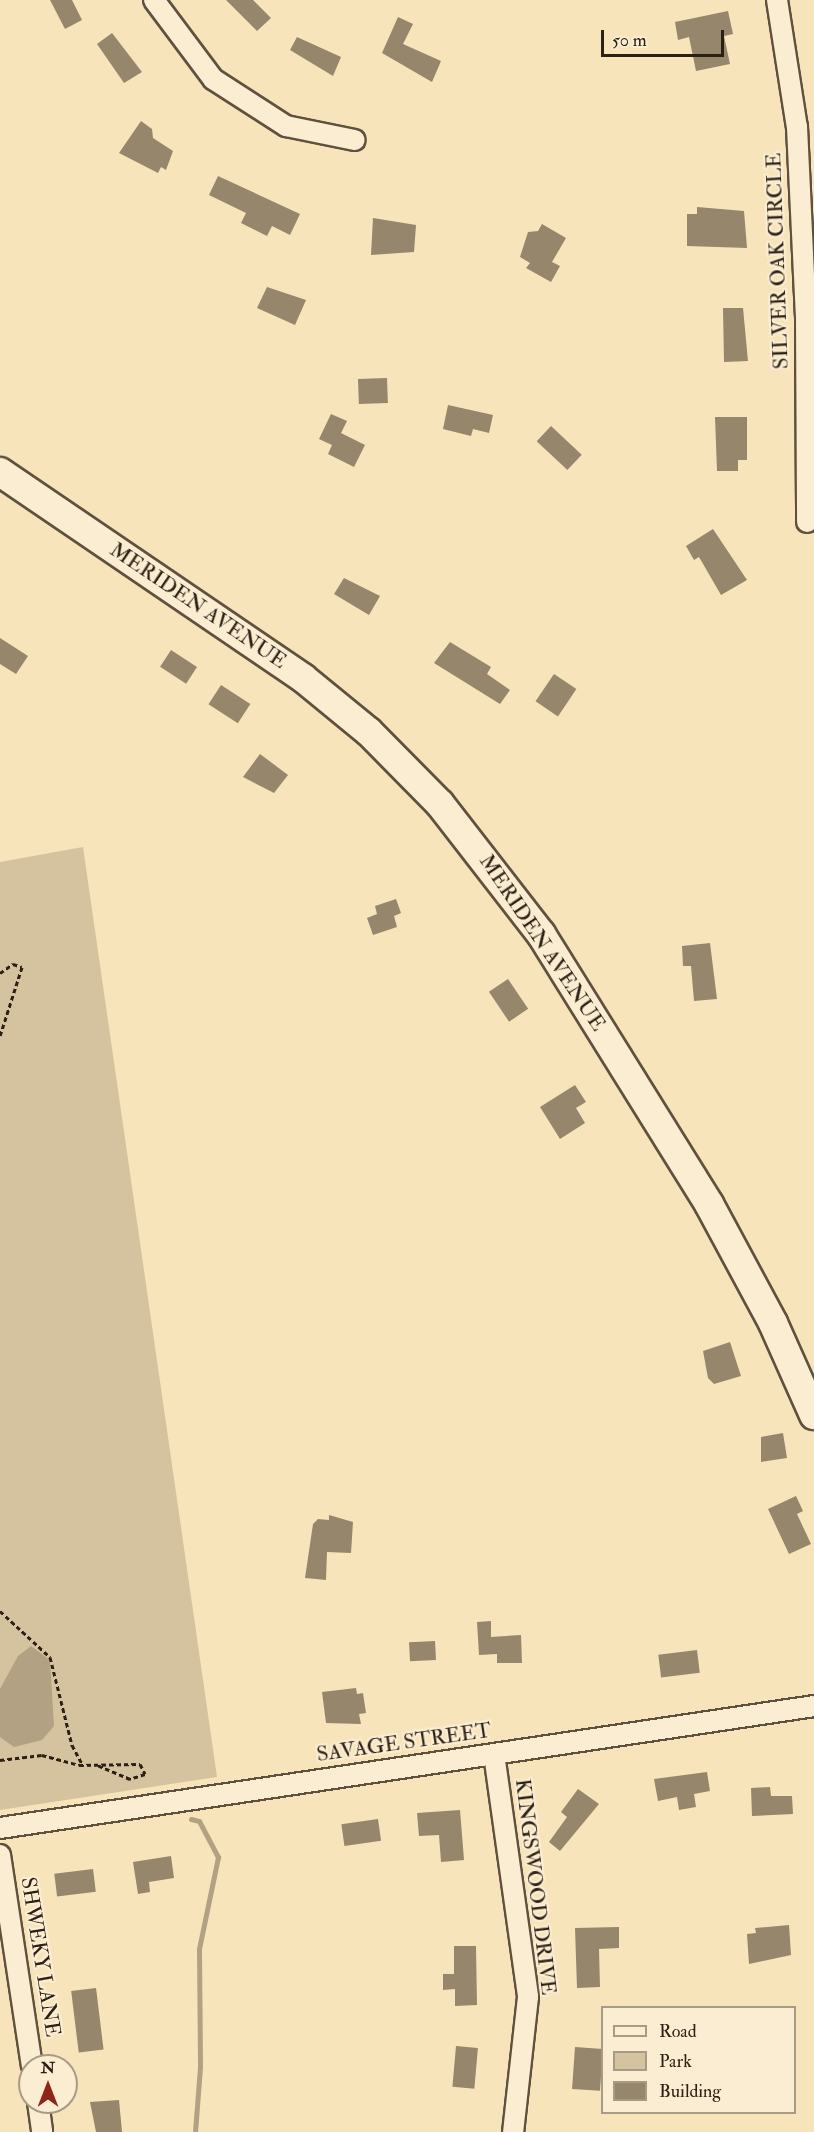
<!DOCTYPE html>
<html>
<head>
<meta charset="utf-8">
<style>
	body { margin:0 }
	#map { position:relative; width:814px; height:2132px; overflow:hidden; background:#f7e4ba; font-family:"IM FELL Double Pica",serif }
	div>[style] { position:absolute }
	.green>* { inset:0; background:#d4c39e }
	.water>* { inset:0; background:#b2a182 }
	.stream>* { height:5px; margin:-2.5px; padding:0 2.5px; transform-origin:2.5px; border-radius:2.5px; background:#b2a182 }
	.building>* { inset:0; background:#96866b; transform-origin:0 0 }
	.path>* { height:3px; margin-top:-1.5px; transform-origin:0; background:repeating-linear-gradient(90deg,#2c2015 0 4.5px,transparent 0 7.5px) }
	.roads { filter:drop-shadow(2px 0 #5f513e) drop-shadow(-2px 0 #5f513e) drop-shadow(0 2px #5f513e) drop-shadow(0 -2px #5f513e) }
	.street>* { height:20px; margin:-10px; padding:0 10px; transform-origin:10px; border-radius:10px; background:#faedd2 }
	.secondary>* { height:28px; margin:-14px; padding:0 14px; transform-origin:14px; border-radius:14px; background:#faedd2 }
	span { translate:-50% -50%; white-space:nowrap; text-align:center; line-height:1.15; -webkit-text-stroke:4.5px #faedd2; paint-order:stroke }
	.street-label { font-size:21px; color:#2c2015 }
	.legend { position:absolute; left:601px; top:2006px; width:195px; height:108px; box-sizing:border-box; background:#faedd2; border:2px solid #a89b86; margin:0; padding:8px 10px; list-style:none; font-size:18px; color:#2c2015 }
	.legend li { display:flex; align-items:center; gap:12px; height:30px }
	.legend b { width:30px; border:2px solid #a89b86 }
	.north { position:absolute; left:18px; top:2054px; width:60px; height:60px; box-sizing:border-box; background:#faedd2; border:2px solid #a89b86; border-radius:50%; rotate:0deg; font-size:16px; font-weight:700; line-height:24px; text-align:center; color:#2c2015 }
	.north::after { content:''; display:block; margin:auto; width:21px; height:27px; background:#8f2418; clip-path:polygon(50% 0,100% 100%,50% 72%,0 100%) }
	.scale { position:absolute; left:601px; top:30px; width:123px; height:27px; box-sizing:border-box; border:3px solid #2c2015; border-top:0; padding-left:8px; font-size:18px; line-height:21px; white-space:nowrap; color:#2c2015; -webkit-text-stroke:4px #faedd2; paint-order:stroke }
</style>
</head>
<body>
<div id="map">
	<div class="green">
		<i style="clip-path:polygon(83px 847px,217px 1777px,0 1810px,0 862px)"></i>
	</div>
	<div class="water">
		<i style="clip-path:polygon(31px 1646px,50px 1660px,54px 1726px,42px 1740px,14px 1747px,0 1737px,0 1689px,18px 1656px)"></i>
	</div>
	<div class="stream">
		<i style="left:191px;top:1819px;width:8px;rotate:14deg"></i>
		<i style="left:199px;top:1821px;width:41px;rotate:62.2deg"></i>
		<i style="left:218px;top:1857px;width:94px;rotate:101.7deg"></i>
		<i style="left:199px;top:1949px;width:118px;rotate:89.5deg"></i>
		<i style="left:200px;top:2067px;width:65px;rotate:94.4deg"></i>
	</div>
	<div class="building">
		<i style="clip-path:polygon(50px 0,72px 0,82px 20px,65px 29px)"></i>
		<i style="clip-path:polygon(226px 0,253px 0,271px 18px,257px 31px)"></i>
		<i style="clip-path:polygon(728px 11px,733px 34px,724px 36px,730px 64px,696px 71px,689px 37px,678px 40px,675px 22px)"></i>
		<i style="clip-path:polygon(398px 17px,413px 24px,403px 44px,441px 61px,432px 82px,382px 53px)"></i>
		<i style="clip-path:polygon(112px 33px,142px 72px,124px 83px,97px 44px)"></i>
		<i style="clip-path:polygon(297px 37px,341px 57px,333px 76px,290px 50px)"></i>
		<i style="clip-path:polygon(141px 121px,152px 129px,153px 138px,173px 151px,166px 170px,161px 167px,158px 173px,119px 153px)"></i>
		<i style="clip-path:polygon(218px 176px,300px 214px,290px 235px,272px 226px,267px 236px,241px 223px,246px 213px,209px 195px)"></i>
		<i style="clip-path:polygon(697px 207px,744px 211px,747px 248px,687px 246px,687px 214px,697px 214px)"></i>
		<i style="clip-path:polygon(373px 218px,416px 225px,414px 252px,371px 255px)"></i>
		<i style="clip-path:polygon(542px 224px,566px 238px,552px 262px,560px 266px,551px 282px,526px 268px,530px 263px,520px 257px,528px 232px,538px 231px)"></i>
		<i style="clip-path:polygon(267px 287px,306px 300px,295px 325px,257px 308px)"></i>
		<i style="clip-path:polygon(723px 308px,743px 308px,748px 361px,724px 362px)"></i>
		<i style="left:387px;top:378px;width:25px;height:29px;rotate:88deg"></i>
		<i style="clip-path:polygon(448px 405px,493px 415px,489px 433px,473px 429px,471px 436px,443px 429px)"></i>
		<i style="clip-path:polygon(331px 414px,347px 421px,341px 433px,365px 445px,354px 467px,328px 454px,332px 445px,319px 439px)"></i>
		<i style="clip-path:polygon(715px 417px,747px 417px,747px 460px,738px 460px,738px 471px,717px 471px)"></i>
		<i style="left:551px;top:426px;width:42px;height:21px;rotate:43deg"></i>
		<i style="clip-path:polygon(713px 529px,747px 580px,721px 595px,699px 557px,694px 560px,686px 546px)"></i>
		<i style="clip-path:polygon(344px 578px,380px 596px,369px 615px,334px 594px)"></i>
		<i style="clip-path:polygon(0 638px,28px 656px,16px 674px,0 664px)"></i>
		<i style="clip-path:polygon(450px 642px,491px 667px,487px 674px,510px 690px,500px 704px,434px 663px)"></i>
		<i style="left:171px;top:650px;width:31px;height:20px;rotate:33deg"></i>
		<i style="left:554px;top:674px;width:27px;height:33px;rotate:34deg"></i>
		<i style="left:221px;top:685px;width:35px;height:23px;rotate:33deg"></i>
		<i style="clip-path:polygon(260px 754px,288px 775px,274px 793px,243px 777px)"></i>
		<i style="clip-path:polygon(396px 899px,401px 913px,394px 916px,397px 927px,373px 935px,367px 918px,377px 914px,375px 906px)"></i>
		<i style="clip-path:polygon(710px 943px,717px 999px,694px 1001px,691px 966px,683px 966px,682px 946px)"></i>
		<i style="left:508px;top:979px;width:36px;height:23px;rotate:56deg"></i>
		<i style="clip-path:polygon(575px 1085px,586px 1102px,576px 1108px,585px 1123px,560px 1139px,540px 1107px)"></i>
		<i style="clip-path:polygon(730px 1342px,741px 1376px,714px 1384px,708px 1378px,703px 1351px)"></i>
		<i style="clip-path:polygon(783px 1433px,787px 1458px,761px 1462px,761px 1437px)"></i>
		<i style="clip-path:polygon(796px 1496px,803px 1511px,797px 1514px,811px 1544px,789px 1554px,768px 1509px)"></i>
		<i style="clip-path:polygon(329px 1515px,353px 1522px,351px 1553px,327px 1552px,326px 1580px,305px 1578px,313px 1524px,318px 1519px,329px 1520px)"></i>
		<i style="clip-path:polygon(491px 1621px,491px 1637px,521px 1635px,522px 1663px,497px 1663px,497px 1654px,479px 1655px,477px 1622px)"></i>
		<i style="left:435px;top:1641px;width:19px;height:26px;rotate:87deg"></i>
		<i style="left:697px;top:1650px;width:23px;height:39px;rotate:83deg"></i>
		<i style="clip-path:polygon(356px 1688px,357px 1694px,363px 1693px,366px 1713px,359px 1714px,361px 1724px,326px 1723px,322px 1692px)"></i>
		<i style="clip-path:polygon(707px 1772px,710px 1791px,694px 1794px,696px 1807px,679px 1810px,677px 1797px,658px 1801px,654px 1779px)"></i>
		<i style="clip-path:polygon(770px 1787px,771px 1796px,792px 1796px,793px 1814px,752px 1816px,751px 1788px)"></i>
		<i style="clip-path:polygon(578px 1789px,599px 1804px,560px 1851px,549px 1842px,567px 1817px,561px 1812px)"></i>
		<i style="clip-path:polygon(460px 1810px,464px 1860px,441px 1862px,439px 1835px,419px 1836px,417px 1813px)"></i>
		<i style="left:378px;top:1819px;width:22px;height:37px;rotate:82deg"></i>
		<i style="clip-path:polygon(171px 1856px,174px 1878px,149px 1882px,150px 1892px,138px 1894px,133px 1862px)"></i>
		<i style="left:93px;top:1869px;width:23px;height:39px;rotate:83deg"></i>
		<i style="clip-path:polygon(789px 1925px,791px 1955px,749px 1964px,747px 1934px,756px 1933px,755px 1928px)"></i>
		<i style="clip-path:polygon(619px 1927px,619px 1948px,599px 1949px,600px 1987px,577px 1988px,575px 1928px)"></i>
		<i style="clip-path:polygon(454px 1946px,476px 1946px,477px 2005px,455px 2006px,455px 1989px,443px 1990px,443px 1974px,454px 1974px)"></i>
		<i style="left:96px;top:1988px;width:62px;height:25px;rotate:83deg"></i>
		<i style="left:456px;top:2046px;width:22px;height:41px;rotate:5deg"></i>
		<i style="left:575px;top:2047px;width:28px;height:42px;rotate:4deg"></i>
		<i style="clip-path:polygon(119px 2100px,122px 2132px,96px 2132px,90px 2102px)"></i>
	</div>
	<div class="path">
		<i style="left:0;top:973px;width:16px;rotate:-35deg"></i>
		<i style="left:13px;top:964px;width:9px;rotate:18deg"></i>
		<i style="left:22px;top:967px;width:72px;rotate:107.7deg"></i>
		<i style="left:0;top:1611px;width:68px;rotate:42.6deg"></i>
		<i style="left:50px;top:1657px;width:91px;rotate:76deg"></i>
		<i style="left:72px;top:1745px;width:21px;rotate:62deg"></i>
		<i style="left:0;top:1760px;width:42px;rotate:-6.8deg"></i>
		<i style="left:42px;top:1755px;width:38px;rotate:15deg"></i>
		<i style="left:79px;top:1765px;width:61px;rotate:-0.9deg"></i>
		<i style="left:140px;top:1764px;width:11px;rotate:63deg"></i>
		<i style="left:145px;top:1774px;width:16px;rotate:162deg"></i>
		<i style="left:130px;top:1779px;width:36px;rotate:-157deg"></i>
	</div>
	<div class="roads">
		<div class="street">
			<i style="left:154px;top:0;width:99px;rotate:53.2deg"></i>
			<i style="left:213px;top:79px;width:87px;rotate:32.8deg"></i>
			<i style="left:286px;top:126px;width:70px;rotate:11.5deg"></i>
			<i style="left:777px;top:0;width:129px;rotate:81.1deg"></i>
			<i style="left:797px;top:127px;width:189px;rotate:87.3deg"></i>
			<i style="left:806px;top:316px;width:206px;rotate:89.7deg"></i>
			<i style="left:494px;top:1754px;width:245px;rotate:82deg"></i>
			<i style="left:528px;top:1997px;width:136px;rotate:96.3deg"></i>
			<i style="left:0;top:1828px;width:823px;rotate:-8.52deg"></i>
			<i style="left:0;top:1855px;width:213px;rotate:81.4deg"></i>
			<i style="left:38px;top:2102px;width:30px;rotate:82deg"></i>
		</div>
		<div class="secondary">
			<i style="left:0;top:472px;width:366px;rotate:34.2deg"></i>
			<i style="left:303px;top:678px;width:85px;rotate:39.3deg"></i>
			<i style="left:369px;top:732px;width:101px;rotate:45.4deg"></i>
			<i style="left:440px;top:804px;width:165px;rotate:52.2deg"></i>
			<i style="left:541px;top:934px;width:318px;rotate:58.1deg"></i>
			<i style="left:709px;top:1204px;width:135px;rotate:61.7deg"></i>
			<i style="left:773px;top:1323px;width:101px;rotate:66deg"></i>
		</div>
	</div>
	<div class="street-label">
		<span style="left:778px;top:261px;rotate:-92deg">SILVER OAK CIRCLE</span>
		<span style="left:198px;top:606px;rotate:34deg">MERIDEN AVENUE</span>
		<span style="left:542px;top:943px;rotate:56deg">MERIDEN AVENUE</span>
		<span style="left:404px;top:1743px;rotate:-8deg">SAVAGE STREET</span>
		<span style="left:535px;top:1887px;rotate:83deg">KINGSWOOD DRIVE</span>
		<span style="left:40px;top:1957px;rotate:81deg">SHWEKY LANE</span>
	</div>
	<ul class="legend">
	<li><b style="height:8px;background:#faedd2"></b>Road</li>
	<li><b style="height:16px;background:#d4c39e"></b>Park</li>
	<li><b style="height:16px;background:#96866b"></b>Building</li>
	</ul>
	<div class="north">N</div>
	<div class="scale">50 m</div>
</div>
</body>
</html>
